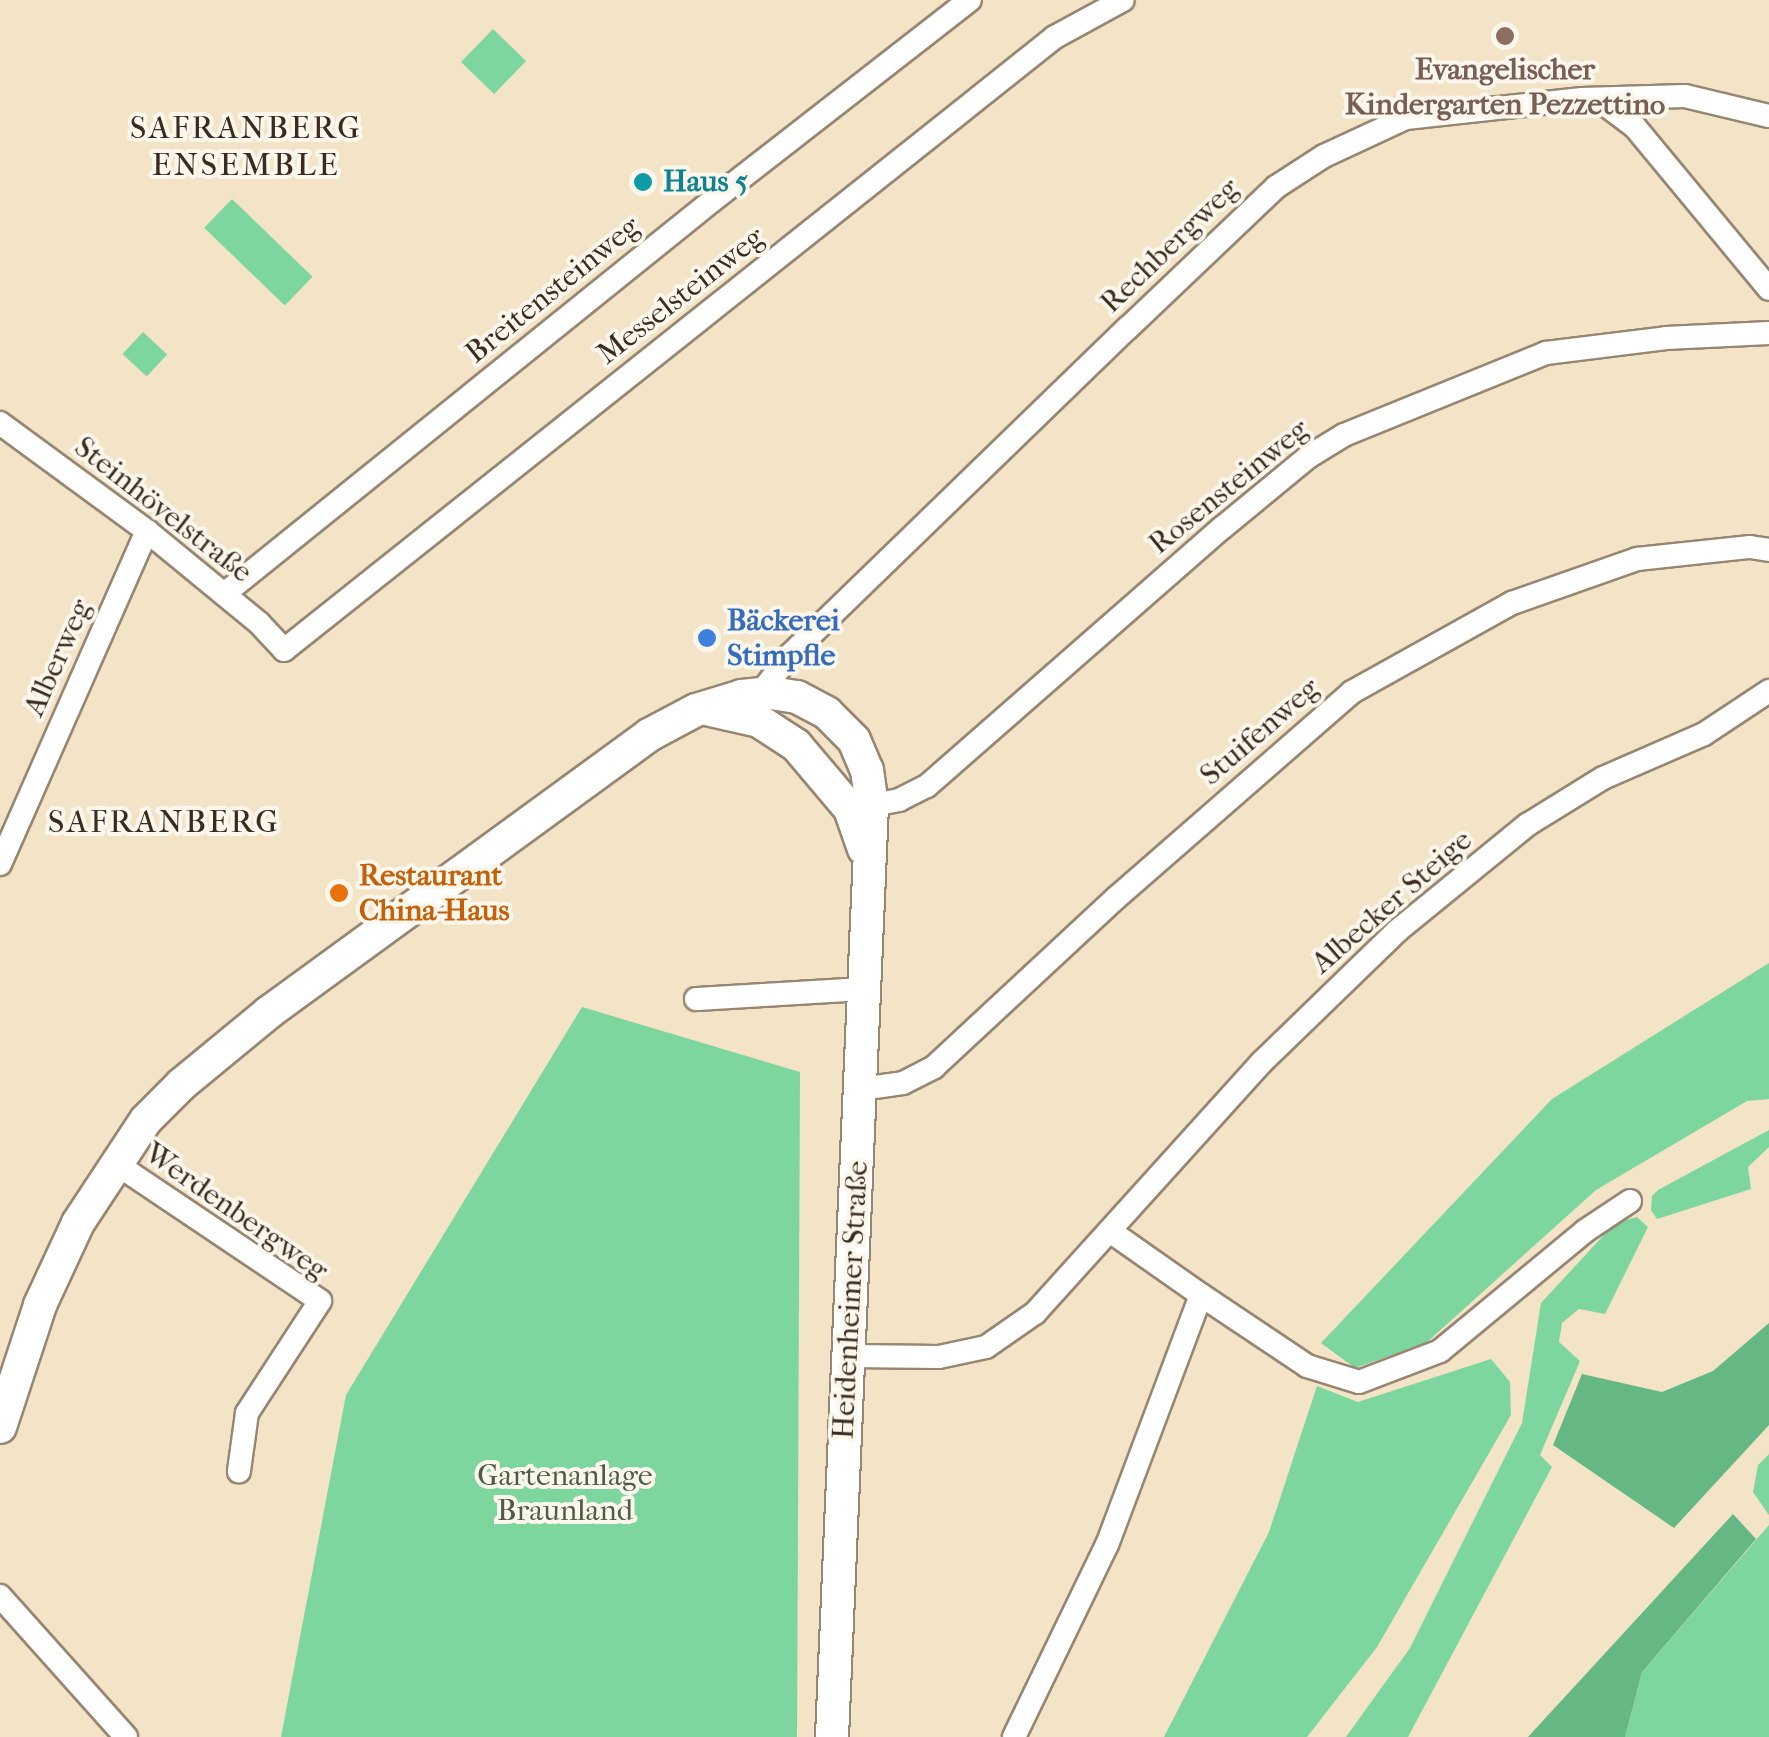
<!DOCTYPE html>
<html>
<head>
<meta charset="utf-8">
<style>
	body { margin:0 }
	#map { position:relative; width:1769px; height:1737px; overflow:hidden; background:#f3e3c7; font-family:"IM FELL French Canon",serif }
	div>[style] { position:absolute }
	.green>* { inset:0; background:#7cd69d; transform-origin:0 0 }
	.forest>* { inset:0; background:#65b784 }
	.roads { filter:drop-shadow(2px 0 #978672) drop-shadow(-2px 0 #978672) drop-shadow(0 2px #978672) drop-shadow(0 -2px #978672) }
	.street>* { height:22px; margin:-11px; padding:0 11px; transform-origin:11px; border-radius:11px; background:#fff }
	.secondary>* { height:32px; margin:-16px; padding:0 16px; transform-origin:16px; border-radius:16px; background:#fff }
	.dots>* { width:28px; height:28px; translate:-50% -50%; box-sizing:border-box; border:5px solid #fbf7ec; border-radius:50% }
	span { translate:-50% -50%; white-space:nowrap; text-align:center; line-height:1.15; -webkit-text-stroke:8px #fbf7ec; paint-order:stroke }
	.education-label { font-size:30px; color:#785e54; font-weight:700 }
	.culture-label { font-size:30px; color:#0d838f; font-weight:700 }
	.left { translate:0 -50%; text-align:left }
	.street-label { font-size:30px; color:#3b2a1e }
	.shop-label { font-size:30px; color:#366cbe; font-weight:700 }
	.food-label { font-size:30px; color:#c56008; font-weight:700 }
	.park-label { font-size:30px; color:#4e5e44 }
	.neighbourhood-label { font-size:32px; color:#3b2a1e; letter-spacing:2.5px }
</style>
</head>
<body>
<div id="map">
	<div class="green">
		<i style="left:493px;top:29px;width:46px;height:46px;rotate:44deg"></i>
		<i style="left:232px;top:199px;width:112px;height:40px;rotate:44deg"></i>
		<i style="left:143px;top:332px;width:33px;height:30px;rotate:43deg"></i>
		<i style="clip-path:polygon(1769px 963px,1769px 1099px,1747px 1101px,1596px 1190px,1426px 1343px,1355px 1368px,1321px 1343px,1552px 1099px)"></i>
		<i style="clip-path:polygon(582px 1007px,800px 1072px,797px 1737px,281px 1737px,346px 1395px)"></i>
		<i style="clip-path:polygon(1769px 1130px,1769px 1147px,1748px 1167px,1751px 1189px,1657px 1219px,1651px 1210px,1652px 1196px,1658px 1190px)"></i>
		<i style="clip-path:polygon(1637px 1217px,1648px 1227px,1605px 1314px,1579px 1309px,1562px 1323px,1559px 1342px,1580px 1361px,1540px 1455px,1552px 1467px,1408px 1737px,1346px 1737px,1410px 1648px,1522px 1423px,1541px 1303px,1615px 1223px)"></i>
		<i style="clip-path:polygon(1491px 1359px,1510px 1382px,1511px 1415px,1377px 1647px,1307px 1737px,1164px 1737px,1269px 1532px,1317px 1386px,1358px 1402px)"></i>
		<i style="clip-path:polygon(1769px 1454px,1769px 1515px,1753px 1492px,1758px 1465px)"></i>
		<i style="clip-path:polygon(1769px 1525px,1769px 1737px,1625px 1737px,1642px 1672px)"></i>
	</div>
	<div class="forest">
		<i style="clip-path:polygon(1769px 1323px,1769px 1425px,1674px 1528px,1553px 1445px,1582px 1374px,1662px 1392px,1713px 1371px)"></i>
		<i style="clip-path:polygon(1733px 1514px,1756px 1539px,1642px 1672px,1625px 1737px,1528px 1737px)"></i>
	</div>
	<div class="roads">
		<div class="street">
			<i style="left:1599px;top:100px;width:45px;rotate:36.9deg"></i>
			<i style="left:1635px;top:127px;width:210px;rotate:50.4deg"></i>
			<i style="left:0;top:423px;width:182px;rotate:36.3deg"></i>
			<i style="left:147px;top:531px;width:145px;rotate:39.4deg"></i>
			<i style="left:259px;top:623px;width:37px;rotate:47deg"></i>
			<i style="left:284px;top:650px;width:985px;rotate:-38.49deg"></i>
			<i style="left:1055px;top:37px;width:77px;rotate:-28.6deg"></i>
			<i style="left:224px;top:594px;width:634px;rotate:-38.86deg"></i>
			<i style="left:718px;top:196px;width:319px;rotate:-37.9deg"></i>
			<i style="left:755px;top:700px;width:57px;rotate:-52.1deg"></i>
			<i style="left:790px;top:655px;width:470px;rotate:-44.1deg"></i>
			<i style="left:1128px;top:328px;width:204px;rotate:-43.6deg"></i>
			<i style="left:1276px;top:187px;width:57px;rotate:-32.9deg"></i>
			<i style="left:1324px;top:156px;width:90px;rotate:-24.9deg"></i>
			<i style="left:1406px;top:118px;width:177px;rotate:-6.2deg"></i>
			<i style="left:1582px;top:99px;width:103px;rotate:-1.7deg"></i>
			<i style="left:1685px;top:96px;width:86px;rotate:13.4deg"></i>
			<i style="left:858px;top:808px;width:42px;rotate:-11deg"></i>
			<i style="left:899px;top:800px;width:31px;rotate:-27deg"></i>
			<i style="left:927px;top:786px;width:392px;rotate:-41.2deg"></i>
			<i style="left:1222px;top:528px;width:112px;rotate:-39.5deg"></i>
			<i style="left:1308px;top:457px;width:42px;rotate:-31.4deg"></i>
			<i style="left:1344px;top:435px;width:218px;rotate:-22.1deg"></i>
			<i style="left:1546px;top:353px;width:121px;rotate:-7.1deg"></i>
			<i style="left:1666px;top:338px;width:103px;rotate:-2.8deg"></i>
			<i style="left:0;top:864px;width:364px;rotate:-66.2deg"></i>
			<i style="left:696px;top:999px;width:169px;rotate:-3.4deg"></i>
			<i style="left:861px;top:1089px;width:42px;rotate:-8.1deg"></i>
			<i style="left:903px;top:1083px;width:35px;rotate:-27deg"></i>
			<i style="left:934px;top:1067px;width:248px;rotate:-42.9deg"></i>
			<i style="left:1116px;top:898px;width:313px;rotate:-41.1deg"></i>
			<i style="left:1352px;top:692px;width:183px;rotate:-29.1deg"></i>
			<i style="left:1512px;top:603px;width:133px;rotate:-19.4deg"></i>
			<i style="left:1637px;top:559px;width:114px;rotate:-6.1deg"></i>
			<i style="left:1750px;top:547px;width:19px;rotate:9deg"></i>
			<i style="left:115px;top:1163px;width:247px;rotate:33.9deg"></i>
			<i style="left:320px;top:1301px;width:134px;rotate:123.1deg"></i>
			<i style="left:247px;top:1413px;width:59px;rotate:97.9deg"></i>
			<i style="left:1201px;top:1295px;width:128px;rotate:33.8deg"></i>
			<i style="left:1307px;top:1366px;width:54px;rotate:17.1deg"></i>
			<i style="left:1359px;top:1382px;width:87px;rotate:-20.9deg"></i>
			<i style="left:1440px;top:1351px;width:188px;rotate:-39.6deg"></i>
			<i style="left:1585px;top:1231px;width:54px;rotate:-33.7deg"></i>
			<i style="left:850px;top:1356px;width:89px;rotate:0.6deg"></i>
			<i style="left:939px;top:1357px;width:48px;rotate:-12deg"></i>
			<i style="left:986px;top:1347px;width:60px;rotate:-34.8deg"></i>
			<i style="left:1035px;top:1313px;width:338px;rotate:-47.9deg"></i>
			<i style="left:1262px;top:1062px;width:188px;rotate:-44.1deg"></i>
			<i style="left:1397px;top:931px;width:168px;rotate:-39.2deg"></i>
			<i style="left:1527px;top:825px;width:89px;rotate:-31.7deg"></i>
			<i style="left:1603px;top:778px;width:110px;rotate:-23.5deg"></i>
			<i style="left:1704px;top:734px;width:78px;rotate:-33.5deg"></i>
			<i style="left:0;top:1596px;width:189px;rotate:48.2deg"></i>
			<i style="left:1014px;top:1737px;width:213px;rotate:-64.2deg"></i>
			<i style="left:1107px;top:1545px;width:267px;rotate:-69.4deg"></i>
			<i style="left:1201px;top:1295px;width:111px;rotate:-144.9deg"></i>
		</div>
		<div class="secondary">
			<i style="left:710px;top:710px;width:50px;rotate:12.7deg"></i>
			<i style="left:759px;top:721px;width:44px;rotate:33deg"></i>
			<i style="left:796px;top:745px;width:84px;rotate:49.8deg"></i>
			<i style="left:850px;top:809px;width:42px;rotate:70.7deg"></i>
			<i style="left:0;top:1427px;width:128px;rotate:-71.8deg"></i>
			<i style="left:40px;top:1305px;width:90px;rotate:-65.1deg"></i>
			<i style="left:78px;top:1223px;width:123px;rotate:-56.6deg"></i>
			<i style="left:146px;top:1120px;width:51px;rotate:-45deg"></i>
			<i style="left:182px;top:1084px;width:112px;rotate:-39.5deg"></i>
			<i style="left:268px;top:1013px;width:472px;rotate:-36.1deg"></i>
			<i style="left:649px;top:735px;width:53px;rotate:-28deg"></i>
			<i style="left:696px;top:710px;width:48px;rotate:-16.9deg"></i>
			<i style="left:742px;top:696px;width:29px;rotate:-6deg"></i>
			<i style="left:771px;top:693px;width:26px;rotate:9deg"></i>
			<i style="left:797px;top:697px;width:34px;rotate:28deg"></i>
			<i style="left:827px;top:713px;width:38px;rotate:45deg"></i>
			<i style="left:854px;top:740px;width:33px;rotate:67deg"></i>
			<i style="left:867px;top:770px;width:35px;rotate:82deg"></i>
			<i style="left:872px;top:805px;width:933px;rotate:92.46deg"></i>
		</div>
	</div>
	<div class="dots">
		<i style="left:1505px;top:36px;background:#8d6e63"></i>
		<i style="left:643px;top:182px;background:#0f9aa8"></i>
		<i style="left:707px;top:638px;background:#3f7fe0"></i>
		<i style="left:339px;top:893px;background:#e8710a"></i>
	</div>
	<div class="education-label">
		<span style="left:1505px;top:87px">Evangelischer<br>Kindergarten Pezzettino</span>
	</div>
	<div class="culture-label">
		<span class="left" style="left:663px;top:182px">Haus 5</span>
	</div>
	<div class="street-label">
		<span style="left:1170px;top:246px;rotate:-44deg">Rechbergweg</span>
		<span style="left:553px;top:290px;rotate:-39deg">Breitensteinweg</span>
		<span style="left:681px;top:296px;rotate:-38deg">Messelsteinweg</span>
		<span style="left:1229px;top:487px;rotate:-39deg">Rosensteinweg</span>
		<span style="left:163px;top:510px;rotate:38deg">Steinhövelstraße</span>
		<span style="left:58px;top:658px;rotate:-66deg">Alberweg</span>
		<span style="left:1260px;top:732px;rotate:-41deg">Stuifenweg</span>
		<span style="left:1392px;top:902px;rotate:-41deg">Albecker Steige</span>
		<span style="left:236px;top:1212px;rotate:35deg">Werdenbergweg</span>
		<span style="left:851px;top:1300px;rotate:-87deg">Heidenheimer Straße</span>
	</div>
	<div class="shop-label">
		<span class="left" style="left:727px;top:638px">Bäckerei<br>Stimpfle</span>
	</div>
	<div class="food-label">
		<span class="left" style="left:359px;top:893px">Restaurant<br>China-Haus</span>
	</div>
	<div class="park-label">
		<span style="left:565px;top:1493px">Gartenanlage<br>Braunland</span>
	</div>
	<div class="neighbourhood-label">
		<span style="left:246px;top:147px">SAFRANBERG<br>ENSEMBLE</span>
		<span style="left:164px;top:822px">SAFRANBERG</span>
	</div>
</div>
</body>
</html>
